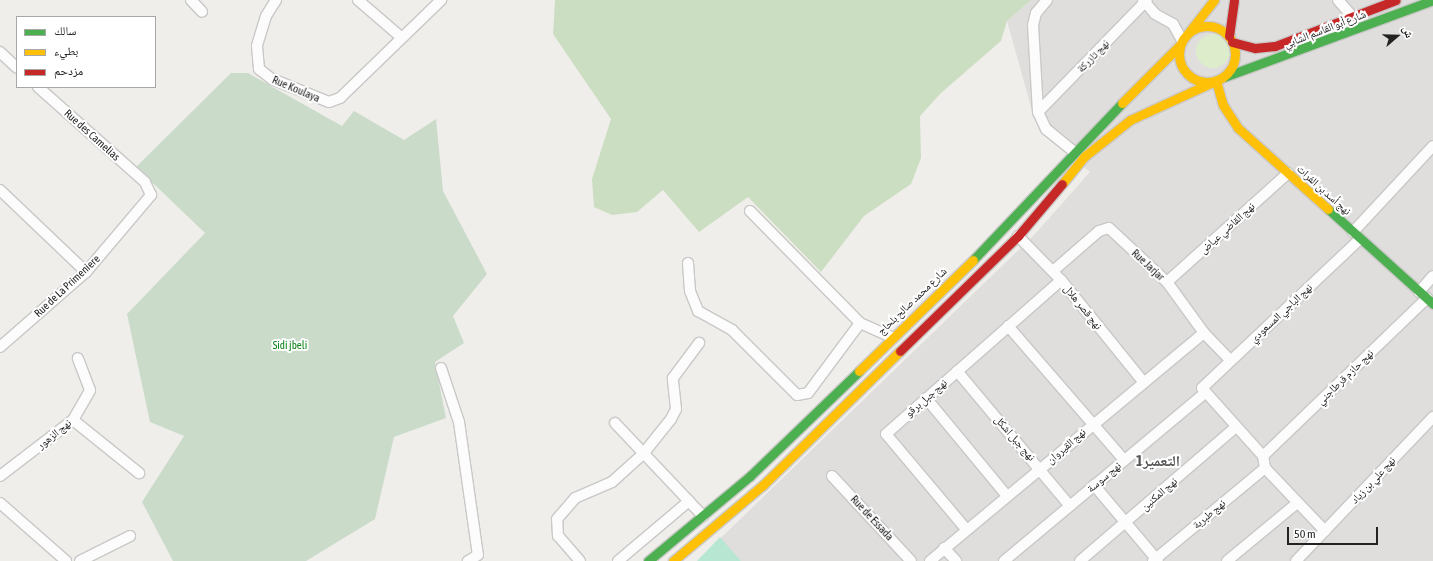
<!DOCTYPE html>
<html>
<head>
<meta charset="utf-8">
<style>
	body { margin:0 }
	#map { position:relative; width:1433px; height:561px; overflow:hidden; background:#f0eeeb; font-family:"Asap Condensed","Noto Naskh Arabic",sans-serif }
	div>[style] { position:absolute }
	.residential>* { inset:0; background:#dfdedc }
	.grass>* { inset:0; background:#ddeccb }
	.round { border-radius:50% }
	.forest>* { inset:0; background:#cbdec1 }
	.cemetery>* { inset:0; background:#cadbca }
	.pitch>* { inset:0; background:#b7e6d2 }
	.roads { filter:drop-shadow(1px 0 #c9c8c7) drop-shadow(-1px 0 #c9c8c7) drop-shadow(0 1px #c9c8c7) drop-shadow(0 -1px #c9c8c7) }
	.street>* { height:10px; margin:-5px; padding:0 5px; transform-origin:5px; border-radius:5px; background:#fdfcfc }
	.fast>* { height:9px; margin:-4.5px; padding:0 4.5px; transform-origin:4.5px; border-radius:4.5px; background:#4caf50 }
	.slow>* { height:9px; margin:-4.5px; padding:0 4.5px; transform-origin:4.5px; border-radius:4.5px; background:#ffc107 }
	.slow>.ring { margin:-4.5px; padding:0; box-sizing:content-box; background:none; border:9px solid #ffc107; border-radius:50% }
	.jam>* { height:9px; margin:-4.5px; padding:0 4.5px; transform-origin:4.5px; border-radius:4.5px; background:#c62828 }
	span { translate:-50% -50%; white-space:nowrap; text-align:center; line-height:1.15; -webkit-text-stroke:4px #fff; paint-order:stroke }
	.street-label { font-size:11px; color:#222 }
	.park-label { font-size:11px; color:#0c8416 }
	.district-label { font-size:15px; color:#555; font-weight:700 }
	.legend { position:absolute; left:16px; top:16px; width:140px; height:72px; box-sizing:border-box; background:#fff; border:1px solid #a7a7a7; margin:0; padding:5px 7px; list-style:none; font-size:12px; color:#222 }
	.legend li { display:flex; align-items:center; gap:8px; height:20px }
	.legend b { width:20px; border:1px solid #a7a7a7 }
	.north { position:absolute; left:1377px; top:16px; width:40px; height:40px; -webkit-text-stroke:3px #fff; paint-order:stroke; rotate:70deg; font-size:11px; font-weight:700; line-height:16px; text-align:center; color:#222 }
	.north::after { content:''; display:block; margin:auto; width:14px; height:18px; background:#222; clip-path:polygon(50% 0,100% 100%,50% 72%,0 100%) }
	.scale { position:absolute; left:1287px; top:527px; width:91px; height:18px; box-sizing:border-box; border:2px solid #222; border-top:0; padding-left:5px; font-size:12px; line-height:14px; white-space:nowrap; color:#222; -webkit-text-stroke:3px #fff; paint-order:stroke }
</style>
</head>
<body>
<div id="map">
	<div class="residential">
		<i style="clip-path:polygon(1031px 0,1433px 0,1433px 561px,697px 561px,1035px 234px,1090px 172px,1040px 132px,1033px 114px,1007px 21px)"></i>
	</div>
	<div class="grass">
		<i class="round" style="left:1196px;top:34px;width:34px;height:34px"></i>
	</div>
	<div class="forest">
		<i style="clip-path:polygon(1031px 0,1007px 21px,1001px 41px,941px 93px,920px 116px,921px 158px,911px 184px,864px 216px,821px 272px,748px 197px,699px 232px,663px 190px,637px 212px,612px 215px,594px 207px,592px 179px,611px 119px,553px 34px,555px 0)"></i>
	</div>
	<div class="cemetery">
		<i style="clip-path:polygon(231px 73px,248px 73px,342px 126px,354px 111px,404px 140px,436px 119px,443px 191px,487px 274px,453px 316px,464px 343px,435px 362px,446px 418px,394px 437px,375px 519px,306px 561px,173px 561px,142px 502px,184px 436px,150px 422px,127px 314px,205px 233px,136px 167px)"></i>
	</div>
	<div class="pitch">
		<i style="clip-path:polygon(720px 537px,741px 561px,697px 561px)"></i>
	</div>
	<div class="roads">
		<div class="street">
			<i style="left:191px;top:0;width:16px;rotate:47deg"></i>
			<i style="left:276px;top:0;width:19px;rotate:122deg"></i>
			<i style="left:266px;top:16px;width:31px;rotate:107deg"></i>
			<i style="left:257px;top:46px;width:23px;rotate:85deg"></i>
			<i style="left:259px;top:69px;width:16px;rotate:38deg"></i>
			<i style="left:272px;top:79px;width:61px;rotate:22deg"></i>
			<i style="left:329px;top:102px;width:12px;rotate:-20deg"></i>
			<i style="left:340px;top:98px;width:141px;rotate:-44.1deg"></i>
			<i style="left:358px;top:0;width:57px;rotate:40.7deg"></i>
			<i style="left:1047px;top:0;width:17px;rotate:130deg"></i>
			<i style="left:1036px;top:13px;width:12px;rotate:104deg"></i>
			<i style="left:1033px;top:25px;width:87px;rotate:86.7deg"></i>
			<i style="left:1038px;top:112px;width:19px;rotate:65deg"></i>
			<i style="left:1046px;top:129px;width:35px;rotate:39deg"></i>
			<i style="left:1143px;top:0;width:18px;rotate:49deg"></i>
			<i style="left:1155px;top:14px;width:21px;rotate:29deg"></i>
			<i style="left:1173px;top:24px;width:18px;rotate:61deg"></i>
			<i style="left:1338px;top:0;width:23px;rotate:49deg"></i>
			<i style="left:0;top:52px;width:23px;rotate:43deg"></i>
			<i style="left:1038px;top:112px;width:156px;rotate:-45.8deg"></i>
			<i style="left:0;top:190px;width:119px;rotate:43.6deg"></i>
			<i style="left:750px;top:211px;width:157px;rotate:45.5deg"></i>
			<i style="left:860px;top:323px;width:34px;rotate:24deg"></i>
			<i style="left:1353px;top:232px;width:117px;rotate:-47.1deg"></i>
			<i style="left:1018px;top:236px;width:62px;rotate:45.7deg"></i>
			<i style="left:1061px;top:280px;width:132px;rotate:51.1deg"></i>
			<i style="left:688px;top:263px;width:28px;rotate:86deg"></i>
			<i style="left:690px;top:291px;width:22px;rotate:68deg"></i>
			<i style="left:698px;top:311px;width:39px;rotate:29deg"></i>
			<i style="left:732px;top:330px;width:92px;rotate:45deg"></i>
			<i style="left:797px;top:395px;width:11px;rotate:-10deg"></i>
			<i style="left:808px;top:393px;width:87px;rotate:-53.4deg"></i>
			<i style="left:1053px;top:271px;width:61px;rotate:-41deg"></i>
			<i style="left:1099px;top:231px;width:10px;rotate:-17deg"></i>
			<i style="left:1109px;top:228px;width:79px;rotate:43deg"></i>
			<i style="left:1167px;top:282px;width:63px;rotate:54deg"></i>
			<i style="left:1204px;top:333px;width:37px;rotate:46deg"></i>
			<i style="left:1167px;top:282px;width:163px;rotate:-42deg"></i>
			<i style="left:1419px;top:292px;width:21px;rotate:-49deg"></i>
			<i style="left:1008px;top:326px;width:177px;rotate:49.1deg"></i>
			<i style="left:0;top:347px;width:114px;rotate:-41.1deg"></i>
			<i style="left:86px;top:272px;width:101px;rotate:-49.8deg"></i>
			<i style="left:151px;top:195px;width:14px;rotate:-115deg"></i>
			<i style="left:145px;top:182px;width:143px;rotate:-138.4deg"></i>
			<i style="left:441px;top:368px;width:57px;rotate:71.6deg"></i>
			<i style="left:459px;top:422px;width:134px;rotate:81.9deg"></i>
			<i style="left:478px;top:555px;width:12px;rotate:149deg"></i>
			<i style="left:957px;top:371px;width:176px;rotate:50.1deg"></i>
			<i style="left:926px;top:398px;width:127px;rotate:50.4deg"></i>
			<i style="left:73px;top:420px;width:85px;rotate:38.8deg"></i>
			<i style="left:615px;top:423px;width:128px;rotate:46.6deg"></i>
			<i style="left:1263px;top:456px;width:228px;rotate:-43.9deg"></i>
			<i style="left:0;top:476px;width:92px;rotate:-37.5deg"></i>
			<i style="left:73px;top:420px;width:34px;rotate:-60deg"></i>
			<i style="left:90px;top:390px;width:34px;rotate:-111deg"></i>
			<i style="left:832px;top:476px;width:116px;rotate:47.1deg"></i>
			<i style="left:1094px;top:485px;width:99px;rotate:49.9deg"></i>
			<i style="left:0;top:503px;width:88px;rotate:41.3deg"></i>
			<i style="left:966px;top:529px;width:124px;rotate:-130.1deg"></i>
			<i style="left:886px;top:434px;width:233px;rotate:-41.3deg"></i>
			<i style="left:1325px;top:531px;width:87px;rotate:-133.6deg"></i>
			<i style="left:1265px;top:468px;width:12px;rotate:-99deg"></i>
			<i style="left:1263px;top:456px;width:91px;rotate:-131.9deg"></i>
			<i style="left:1202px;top:388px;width:217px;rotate:-43.3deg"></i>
			<i style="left:944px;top:548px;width:18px;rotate:47deg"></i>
			<i style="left:80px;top:561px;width:56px;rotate:-26.6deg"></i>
			<i style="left:580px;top:561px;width:33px;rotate:-131deg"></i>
			<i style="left:558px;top:536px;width:17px;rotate:-93deg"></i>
			<i style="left:557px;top:519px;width:28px;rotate:-49deg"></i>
			<i style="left:575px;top:498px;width:40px;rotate:-23.4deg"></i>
			<i style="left:612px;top:482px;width:42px;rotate:-42.1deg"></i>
			<i style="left:643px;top:454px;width:45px;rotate:-51.3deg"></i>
			<i style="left:671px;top:419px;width:11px;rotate:-63deg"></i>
			<i style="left:676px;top:409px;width:31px;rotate:-96deg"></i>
			<i style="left:673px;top:378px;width:44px;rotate:-53.4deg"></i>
			<i style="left:618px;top:561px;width:93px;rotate:-40.2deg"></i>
			<i style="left:930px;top:561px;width:356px;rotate:-39.8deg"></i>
			<i style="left:1004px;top:561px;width:261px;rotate:-39.9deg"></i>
			<i style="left:1080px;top:561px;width:206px;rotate:-40.7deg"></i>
			<i style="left:1153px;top:561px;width:146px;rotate:-39.7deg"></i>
			<i style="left:1227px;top:561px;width:91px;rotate:-39.6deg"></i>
			<i style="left:1296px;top:561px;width:199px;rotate:-46.4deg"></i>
		</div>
		<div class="fast">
			<i style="left:1224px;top:77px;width:223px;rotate:-20.2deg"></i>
			<i style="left:1328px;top:209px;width:142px;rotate:42.1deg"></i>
			<i style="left:973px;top:260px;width:216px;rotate:-46.5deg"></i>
			<i style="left:648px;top:561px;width:133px;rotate:-39.8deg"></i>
			<i style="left:750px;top:476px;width:151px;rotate:-43.9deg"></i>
		</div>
		<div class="slow">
			<i class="ring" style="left:1179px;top:26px;width:47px;height:47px"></i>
			<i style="left:1189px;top:32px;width:41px;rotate:-52deg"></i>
			<i style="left:1216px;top:81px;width:25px;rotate:74deg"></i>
			<i style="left:1223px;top:105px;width:27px;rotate:57deg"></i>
			<i style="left:1238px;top:128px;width:121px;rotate:42deg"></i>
			<i style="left:1122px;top:103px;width:82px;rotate:-45deg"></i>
			<i style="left:1062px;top:184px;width:36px;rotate:-51deg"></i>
			<i style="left:1085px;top:156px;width:58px;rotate:-38.7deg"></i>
			<i style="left:1130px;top:120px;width:89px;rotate:-24.6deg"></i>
			<i style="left:859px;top:371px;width:159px;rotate:-44.2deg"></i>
			<i style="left:673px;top:561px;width:118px;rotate:-40.2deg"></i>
			<i style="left:763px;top:485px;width:192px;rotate:-44.4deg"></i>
		</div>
		<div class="jam">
			<i style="left:1229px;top:36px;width:36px;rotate:-82deg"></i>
			<i style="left:1232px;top:42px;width:24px;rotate:15deg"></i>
			<i style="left:1255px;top:48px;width:20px;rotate:-6deg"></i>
			<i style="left:1275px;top:46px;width:129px;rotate:-20.8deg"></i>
			<i style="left:900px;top:351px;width:165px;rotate:-44.3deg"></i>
			<i style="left:1018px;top:236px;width:68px;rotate:-49.8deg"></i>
		</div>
	</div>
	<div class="street-label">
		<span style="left:1325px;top:29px;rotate:-21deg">شارع أبو القاسم الشابي</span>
		<span style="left:1093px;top:56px;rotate:-46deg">نهج تازركة</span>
		<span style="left:296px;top:89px;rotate:23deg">Rue Koulaya</span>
		<span style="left:92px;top:135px;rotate:42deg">Rue des Camelias</span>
		<span style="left:1324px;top:190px;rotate:42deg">نهج أسد بن الفرات</span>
		<span style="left:1227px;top:228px;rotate:-42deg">نهج القاضي عياض</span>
		<span style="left:1148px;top:265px;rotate:43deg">Rue Jarjar</span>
		<span style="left:67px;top:286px;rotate:-43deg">Rue de La Primeniere</span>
		<span style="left:912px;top:301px;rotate:-44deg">شارع محمد صالح بلحاج</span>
		<span style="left:1083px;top:307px;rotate:51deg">نهج قصر هلال</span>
		<span style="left:1281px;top:313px;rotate:-43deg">نهج الباجي المسعودي</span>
		<span style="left:1345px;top:377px;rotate:-44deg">نهج حازم قرطاجني</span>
		<span style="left:926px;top:398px;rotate:-41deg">نهج جبل برقو</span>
		<span style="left:54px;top:434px;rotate:-39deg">نهج الزهور</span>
		<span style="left:1015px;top:438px;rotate:49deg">نهج جبل اشكل</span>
		<span style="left:1066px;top:446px;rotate:-41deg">نهج القيروان</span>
		<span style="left:1104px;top:477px;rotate:-40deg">نهج سوسة</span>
		<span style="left:1373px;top:480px;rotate:-47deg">نهج علي بن زياد</span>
		<span style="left:1159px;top:494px;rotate:-41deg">نهج المكنين</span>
		<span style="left:1209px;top:514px;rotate:-40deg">نهج طبربة</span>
		<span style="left:872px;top:518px;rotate:47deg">Rue de Essada</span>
	</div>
	<div class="park-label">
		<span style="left:290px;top:345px">Sidi jbeli</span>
	</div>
	<div class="district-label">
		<span style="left:1158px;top:461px">التعمير1</span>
	</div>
	<ul class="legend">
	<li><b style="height:5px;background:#4caf50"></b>سالك</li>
	<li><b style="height:5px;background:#ffc107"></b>بطيء</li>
	<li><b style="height:5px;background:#c62828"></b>مزدحم</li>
	</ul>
	<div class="north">ش</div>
	<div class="scale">50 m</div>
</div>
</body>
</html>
